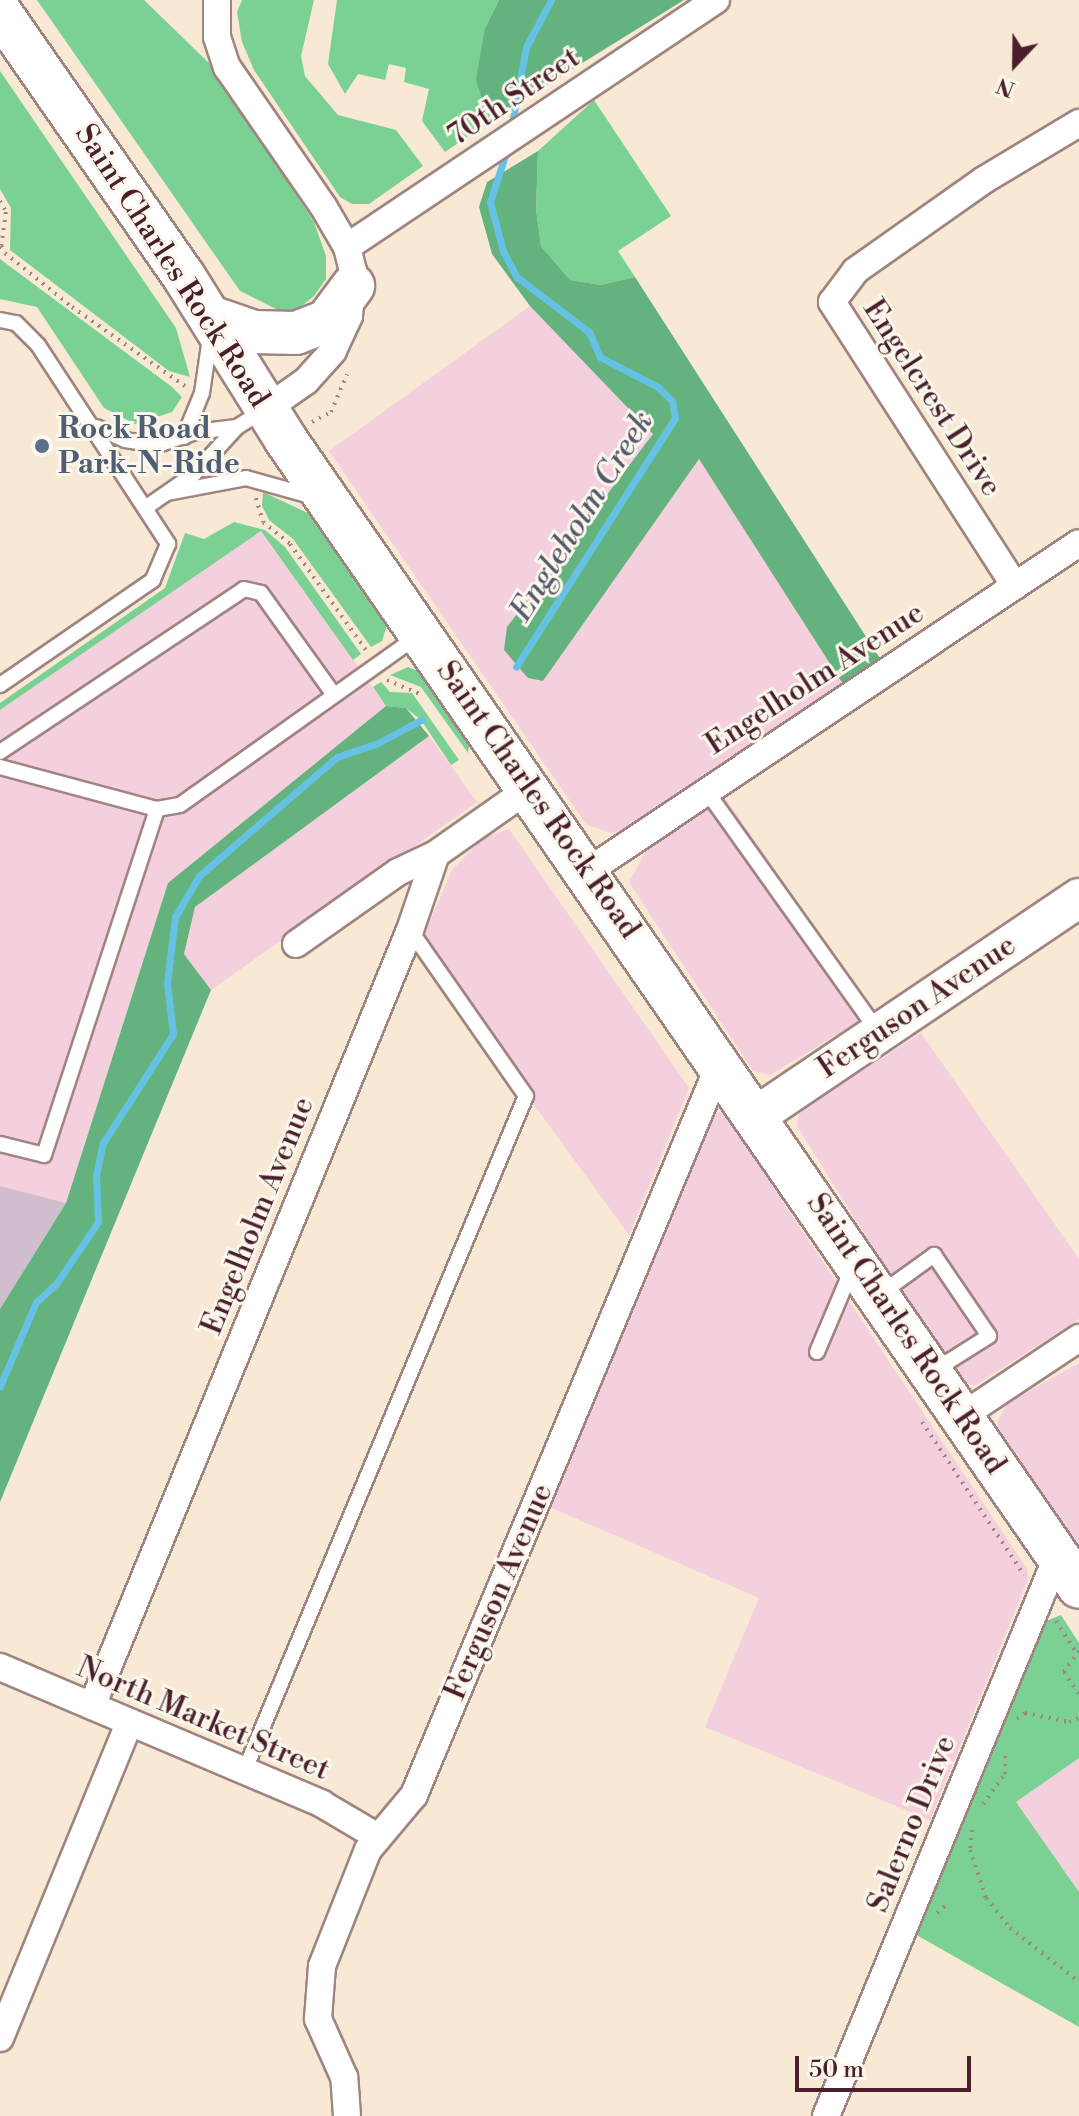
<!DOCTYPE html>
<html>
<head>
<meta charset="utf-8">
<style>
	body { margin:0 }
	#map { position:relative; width:1079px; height:2116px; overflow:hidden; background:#f7e9d4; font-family:"Libre Bodoni",serif }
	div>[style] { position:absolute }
	.built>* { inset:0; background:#f4cfdd }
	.industrial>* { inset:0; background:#d0bdcd }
	.green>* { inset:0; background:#7bd093 }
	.forest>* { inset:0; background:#64b27d }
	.stream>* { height:7px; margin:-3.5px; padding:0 3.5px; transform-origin:3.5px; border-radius:3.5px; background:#66c2e4 }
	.path>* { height:4px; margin-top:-2px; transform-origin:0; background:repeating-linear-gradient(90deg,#a08480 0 2px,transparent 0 8px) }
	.roads { filter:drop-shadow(2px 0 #a08480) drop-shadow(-2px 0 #a08480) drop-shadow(0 2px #a08480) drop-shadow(0 -2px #a08480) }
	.lane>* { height:14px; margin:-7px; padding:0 7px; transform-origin:7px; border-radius:7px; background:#fff }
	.street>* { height:26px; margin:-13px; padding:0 13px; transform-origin:13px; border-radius:13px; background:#fff }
	.secondary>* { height:38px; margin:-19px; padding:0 19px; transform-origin:19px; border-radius:19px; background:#fff }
	.primary>* { height:42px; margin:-21px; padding:0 21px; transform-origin:21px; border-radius:21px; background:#fff }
	.dots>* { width:22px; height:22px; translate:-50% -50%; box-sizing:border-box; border:4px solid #fbf7ec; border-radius:50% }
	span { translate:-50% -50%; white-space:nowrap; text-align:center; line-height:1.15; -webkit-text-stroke:6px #fbf7ec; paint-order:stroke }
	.street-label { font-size:30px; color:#4a1f2b }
	.service-label { font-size:30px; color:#4e5e75; font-weight:700 }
	.left { translate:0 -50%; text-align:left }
	.water-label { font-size:32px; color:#54586c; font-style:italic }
	.north { position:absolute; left:975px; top:24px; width:80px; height:80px; -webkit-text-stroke:6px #fbf7ec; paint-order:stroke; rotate:202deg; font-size:22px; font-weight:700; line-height:32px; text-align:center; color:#4a1f2b }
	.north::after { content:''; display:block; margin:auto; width:28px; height:36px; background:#4a1f2b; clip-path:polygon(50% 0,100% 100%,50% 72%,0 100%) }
	.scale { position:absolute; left:795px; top:2056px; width:176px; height:36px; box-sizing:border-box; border:4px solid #4a1f2b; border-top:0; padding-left:10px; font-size:24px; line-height:28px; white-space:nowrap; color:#4a1f2b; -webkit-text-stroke:6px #fbf7ec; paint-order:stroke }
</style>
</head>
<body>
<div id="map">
	<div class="built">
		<i style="clip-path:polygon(530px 306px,654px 434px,507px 627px,543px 681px,699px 458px,843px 684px,625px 831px,611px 833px,586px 824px,329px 451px)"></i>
		<i style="clip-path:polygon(261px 531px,386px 706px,168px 883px,66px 1203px,0 1186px,0 710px)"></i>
		<i style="clip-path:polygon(429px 736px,477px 802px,211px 990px,184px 954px,195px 907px)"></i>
		<i style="clip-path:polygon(725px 798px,874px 1012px,770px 1075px,753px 1071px,629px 882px,646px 851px)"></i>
		<i style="clip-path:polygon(509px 829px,689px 1088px,629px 1235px,419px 947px,452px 870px,484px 837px)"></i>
		<i style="clip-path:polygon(921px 1033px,1079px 1259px,1079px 1319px,974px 1386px,954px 1377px,797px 1126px,799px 1114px,809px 1106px)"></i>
		<i style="clip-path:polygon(715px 1112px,724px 1113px,1027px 1569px,1028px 1579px,930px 1820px,705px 1727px,759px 1598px,545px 1505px)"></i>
		<i style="clip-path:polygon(1079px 1363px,1079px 1549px,998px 1430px,998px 1420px,1008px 1403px)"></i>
		<i style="clip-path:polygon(1079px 1758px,1079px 1892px,1016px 1802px)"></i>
	</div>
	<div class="industrial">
		<i style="clip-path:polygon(0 1186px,66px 1203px,0 1309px)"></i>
	</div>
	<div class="green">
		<i style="clip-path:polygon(37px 0,144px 0,212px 66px,314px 222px,326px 256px,326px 279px,314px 296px,298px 309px,282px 312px,240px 291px)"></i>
		<i style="clip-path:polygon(242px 0,314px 0,301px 56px,305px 76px,338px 115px,396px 130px,423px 166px,369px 204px,352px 204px,340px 197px,254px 70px,242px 42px,237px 12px)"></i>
		<i style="clip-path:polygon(337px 0,499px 0,485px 28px,494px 111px,508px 109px,445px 152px,422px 121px,429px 89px,404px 82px,406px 68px,389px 64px,385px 80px,358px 74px,345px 94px,328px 64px)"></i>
		<i style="clip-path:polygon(0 71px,176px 328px,190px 377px,169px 371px,10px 250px,11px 208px,0 189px)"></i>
		<i style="clip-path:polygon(594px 100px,671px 216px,618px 251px,635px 277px,601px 285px,570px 280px,541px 246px,536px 209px,538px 151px)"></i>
		<i style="clip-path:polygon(0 259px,172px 387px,182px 397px,172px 412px,135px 424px,104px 408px,37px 307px,0 299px)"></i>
		<i style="clip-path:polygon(263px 492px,312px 515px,387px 625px,382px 641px,371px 647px,293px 539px,269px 520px,262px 506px)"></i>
		<i style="clip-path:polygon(234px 522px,265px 530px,285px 547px,361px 654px,353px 660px,261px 531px,0 710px,0 703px,165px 588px,185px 533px,204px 539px)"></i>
		<i style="clip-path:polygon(408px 667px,418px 671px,469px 746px,468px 753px,421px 687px,390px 675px)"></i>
		<i style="clip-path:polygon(381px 682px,390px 692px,412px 693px,459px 760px,451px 765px,421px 720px,406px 708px,386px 706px,373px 687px)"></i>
		<i style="clip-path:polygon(1061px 1615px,1079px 1643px,1079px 1758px,1016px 1802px,1079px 1892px,1079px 2027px,913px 1933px,1041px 1623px)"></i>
	</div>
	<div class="forest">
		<i style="clip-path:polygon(499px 0,684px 0,508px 109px,494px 111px,482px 99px,476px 80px,485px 28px)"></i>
		<i style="clip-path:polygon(538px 151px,536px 209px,541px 246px,570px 280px,601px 285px,635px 277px,881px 660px,843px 684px,699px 459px,543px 681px,528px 678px,504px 650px,507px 627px,653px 434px,530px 306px,492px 254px,479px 207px,487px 182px)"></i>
		<i style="clip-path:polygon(386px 706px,406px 708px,429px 736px,195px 907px,184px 954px,211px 990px,0 1502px,0 1309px,66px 1203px,168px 883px)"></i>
	</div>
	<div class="stream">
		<i style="left:511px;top:129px;width:83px;rotate:-79.6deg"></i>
		<i style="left:526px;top:47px;width:53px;rotate:-62deg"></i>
		<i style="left:507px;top:149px;width:56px;rotate:107.8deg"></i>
		<i style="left:490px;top:202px;width:51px;rotate:75.1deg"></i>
		<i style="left:503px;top:251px;width:30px;rotate:62deg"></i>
		<i style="left:517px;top:277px;width:91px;rotate:37.4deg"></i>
		<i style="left:589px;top:332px;width:27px;rotate:66deg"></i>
		<i style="left:600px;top:357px;width:65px;rotate:27.3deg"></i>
		<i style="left:658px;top:387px;width:20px;rotate:45deg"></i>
		<i style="left:672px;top:401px;width:17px;rotate:80deg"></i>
		<i style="left:675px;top:418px;width:295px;rotate:122.6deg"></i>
		<i style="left:0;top:1386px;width:91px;rotate:-66.8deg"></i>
		<i style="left:36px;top:1302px;width:27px;rotate:-42deg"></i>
		<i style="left:56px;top:1284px;width:75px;rotate:-55.9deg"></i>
		<i style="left:98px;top:1222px;width:47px;rotate:-92.4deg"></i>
		<i style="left:96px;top:1175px;width:33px;rotate:-78deg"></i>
		<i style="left:103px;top:1143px;width:130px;rotate:-57.3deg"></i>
		<i style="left:173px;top:1034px;width:51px;rotate:-96.7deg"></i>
		<i style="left:167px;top:983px;width:66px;rotate:-83.1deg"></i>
		<i style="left:175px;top:917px;width:48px;rotate:-59.7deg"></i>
		<i style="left:199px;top:876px;width:182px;rotate:-40.8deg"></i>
		<i style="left:337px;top:757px;width:43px;rotate:-18.9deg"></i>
		<i style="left:378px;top:743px;width:49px;rotate:-28.1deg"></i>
	</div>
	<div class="path">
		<i style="left:0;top:201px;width:13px;rotate:61deg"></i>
		<i style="left:6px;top:212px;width:34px;rotate:98deg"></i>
		<i style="left:1px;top:246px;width:8px;rotate:60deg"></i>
		<i style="left:5px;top:253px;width:86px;rotate:38.9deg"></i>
		<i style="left:72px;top:307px;width:138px;rotate:35deg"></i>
		<i style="left:312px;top:422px;width:21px;rotate:-28deg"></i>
		<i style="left:331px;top:412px;width:41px;rotate:-67.2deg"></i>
		<i style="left:256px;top:498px;width:25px;rotate:74deg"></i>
		<i style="left:263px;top:522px;width:35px;rotate:39deg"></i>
		<i style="left:290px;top:544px;width:130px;rotate:54.4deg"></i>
		<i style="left:387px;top:680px;width:36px;rotate:23deg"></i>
		<i style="left:922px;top:1422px;width:184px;rotate:56.3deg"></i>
		<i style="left:1056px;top:1621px;width:38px;rotate:57deg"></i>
		<i style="left:1079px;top:1651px;width:26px;rotate:126deg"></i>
		<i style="left:1064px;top:1672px;width:27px;rotate:56deg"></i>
		<i style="left:1017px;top:1719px;width:10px;rotate:-37deg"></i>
		<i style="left:1025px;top:1713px;width:45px;rotate:11.6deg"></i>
		<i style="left:1069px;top:1722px;width:11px;rotate:-22deg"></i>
		<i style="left:983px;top:1804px;width:37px;rotate:-54deg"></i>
		<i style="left:1005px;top:1774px;width:22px;rotate:-90deg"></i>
		<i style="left:972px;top:1830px;width:20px;rotate:96deg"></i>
		<i style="left:970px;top:1850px;width:51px;rotate:71.6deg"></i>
		<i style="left:986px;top:1898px;width:38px;rotate:51deg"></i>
		<i style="left:1010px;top:1928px;width:88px;rotate:38deg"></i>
		<i style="left:937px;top:1913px;width:13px;rotate:-42deg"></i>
	</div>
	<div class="roads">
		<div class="lane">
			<i style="left:0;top:320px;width:16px;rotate:11deg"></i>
			<i style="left:16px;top:323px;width:31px;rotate:45deg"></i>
			<i style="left:38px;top:345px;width:238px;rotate:56.8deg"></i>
			<i style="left:168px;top:544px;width:39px;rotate:113deg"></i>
			<i style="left:153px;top:580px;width:186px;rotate:145.5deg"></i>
			<i style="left:96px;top:427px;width:32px;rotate:24deg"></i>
			<i style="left:125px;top:440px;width:33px;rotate:9deg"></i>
			<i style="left:158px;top:445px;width:39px;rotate:-19deg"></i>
			<i style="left:195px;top:432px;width:42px;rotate:-6.8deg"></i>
			<i style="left:184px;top:437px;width:48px;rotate:-67.8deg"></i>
			<i style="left:202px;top:393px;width:56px;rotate:-81.7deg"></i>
			<i style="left:168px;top:493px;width:79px;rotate:-10.9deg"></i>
			<i style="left:246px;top:478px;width:67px;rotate:15.5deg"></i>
			<i style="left:148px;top:506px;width:56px;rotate:-34.8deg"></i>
			<i style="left:194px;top:474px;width:64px;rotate:-47.5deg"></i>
			<i style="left:237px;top:427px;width:32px;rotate:-32deg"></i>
			<i style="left:0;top:752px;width:293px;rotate:-33.7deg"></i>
			<i style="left:244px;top:589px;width:17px;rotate:13deg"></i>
			<i style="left:261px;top:593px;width:125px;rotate:54.4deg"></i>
			<i style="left:0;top:767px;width:163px;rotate:15deg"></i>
			<i style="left:157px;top:809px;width:23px;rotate:-10deg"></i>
			<i style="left:180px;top:805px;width:292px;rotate:-35.4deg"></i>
			<i style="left:705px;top:789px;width:300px;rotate:54.5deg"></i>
			<i style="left:0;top:1144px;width:45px;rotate:14deg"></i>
			<i style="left:44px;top:1155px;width:364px;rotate:-71.9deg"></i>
			<i style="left:880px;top:1294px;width:67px;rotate:-35.8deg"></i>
			<i style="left:934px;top:1255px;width:98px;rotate:55.8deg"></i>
			<i style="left:989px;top:1336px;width:64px;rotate:147.8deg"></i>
			<i style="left:817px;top:1352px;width:90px;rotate:-67.1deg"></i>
			<i style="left:244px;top:1772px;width:732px;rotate:-67.36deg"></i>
			<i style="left:526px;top:1096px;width:203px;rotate:-124.9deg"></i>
		</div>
		<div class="street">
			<i style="left:217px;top:0;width:37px;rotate:90deg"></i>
			<i style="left:217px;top:37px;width:32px;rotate:72deg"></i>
			<i style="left:227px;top:67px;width:169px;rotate:55.4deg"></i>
			<i style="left:323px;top:206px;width:48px;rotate:59.7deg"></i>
			<i style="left:347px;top:247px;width:25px;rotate:76deg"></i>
			<i style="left:353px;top:271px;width:45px;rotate:95.1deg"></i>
			<i style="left:349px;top:316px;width:38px;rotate:115deg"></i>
			<i style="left:333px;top:351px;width:40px;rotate:132deg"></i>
			<i style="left:306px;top:381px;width:49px;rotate:145deg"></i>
			<i style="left:347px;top:247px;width:444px;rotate:-33.8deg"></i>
			<i style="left:1015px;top:586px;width:338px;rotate:-122.8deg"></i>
			<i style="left:832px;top:302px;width:39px;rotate:-53deg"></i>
			<i style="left:855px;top:271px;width:158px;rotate:-35.2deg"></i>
			<i style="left:984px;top:180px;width:111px;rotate:-31deg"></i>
			<i style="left:588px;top:871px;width:590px;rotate:-33.74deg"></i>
			<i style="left:296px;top:944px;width:125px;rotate:-35.2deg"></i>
			<i style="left:398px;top:872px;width:42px;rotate:-25.3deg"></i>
			<i style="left:962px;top:1416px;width:141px;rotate:-33.7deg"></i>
			<i style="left:0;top:1667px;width:350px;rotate:23deg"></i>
			<i style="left:322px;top:1804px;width:65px;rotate:30.5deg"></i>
			<i style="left:92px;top:1706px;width:839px;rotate:-67.72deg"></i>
			<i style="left:410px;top:930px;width:80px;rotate:-71.1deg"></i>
			<i style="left:436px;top:854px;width:115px;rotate:-35.1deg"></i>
			<i style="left:0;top:2038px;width:340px;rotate:-67.7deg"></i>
			<i style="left:347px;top:2116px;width:39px;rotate:-94deg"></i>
			<i style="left:344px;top:2077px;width:64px;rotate:-114.1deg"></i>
			<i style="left:318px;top:2019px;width:53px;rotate:-85.7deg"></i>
			<i style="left:322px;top:1966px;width:125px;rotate:-68.4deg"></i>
			<i style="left:368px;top:1850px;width:72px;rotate:-50.1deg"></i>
			<i style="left:414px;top:1795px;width:793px;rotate:-67.31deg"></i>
			<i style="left:826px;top:2116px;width:605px;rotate:-67.55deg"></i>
		</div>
		<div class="secondary">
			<i style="left:756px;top:1116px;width:390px;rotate:-34deg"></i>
		</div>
		<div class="primary">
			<i style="left:0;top:12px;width:320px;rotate:55.2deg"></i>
			<i style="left:183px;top:275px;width:195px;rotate:58deg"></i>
			<i style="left:286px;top:440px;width:1394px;rotate:55.34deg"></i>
			<i style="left:210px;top:317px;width:46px;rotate:18.8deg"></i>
			<i style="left:254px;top:332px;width:42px;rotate:1.4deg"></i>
			<i style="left:296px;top:333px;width:33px;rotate:-21deg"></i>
			<i style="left:327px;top:321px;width:44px;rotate:-53.4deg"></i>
		</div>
	</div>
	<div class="dots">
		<i style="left:42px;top:446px;background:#5c6f8a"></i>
	</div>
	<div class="street-label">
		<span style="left:514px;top:97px;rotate:-34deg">70th Street</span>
		<span style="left:172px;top:266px;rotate:57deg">Saint Charles Rock Road</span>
		<span style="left:932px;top:398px;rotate:57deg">Engelcrest Drive</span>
		<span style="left:815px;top:679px;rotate:-33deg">Engelholm Avenue</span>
		<span style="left:538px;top:800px;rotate:55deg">Saint Charles Rock Road</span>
		<span style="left:917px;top:1007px;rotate:-34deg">Ferguson Avenue</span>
		<span style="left:258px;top:1216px;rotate:-68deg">Engelholm Avenue</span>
		<span style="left:906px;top:1334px;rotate:56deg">Saint Charles Rock Road</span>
		<span style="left:499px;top:1592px;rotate:-67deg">Ferguson Avenue</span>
		<span style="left:203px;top:1719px;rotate:23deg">North Market Street</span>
		<span style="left:912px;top:1824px;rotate:-68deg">Salerno Drive</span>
	</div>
	<div class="service-label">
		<span class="left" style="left:58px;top:446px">Rock Road<br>Park-N-Ride</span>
	</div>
	<div class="water-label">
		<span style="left:582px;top:516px;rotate:-58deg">Engleholm Creek</span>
	</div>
	<div class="north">N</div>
	<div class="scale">50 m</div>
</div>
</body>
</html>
